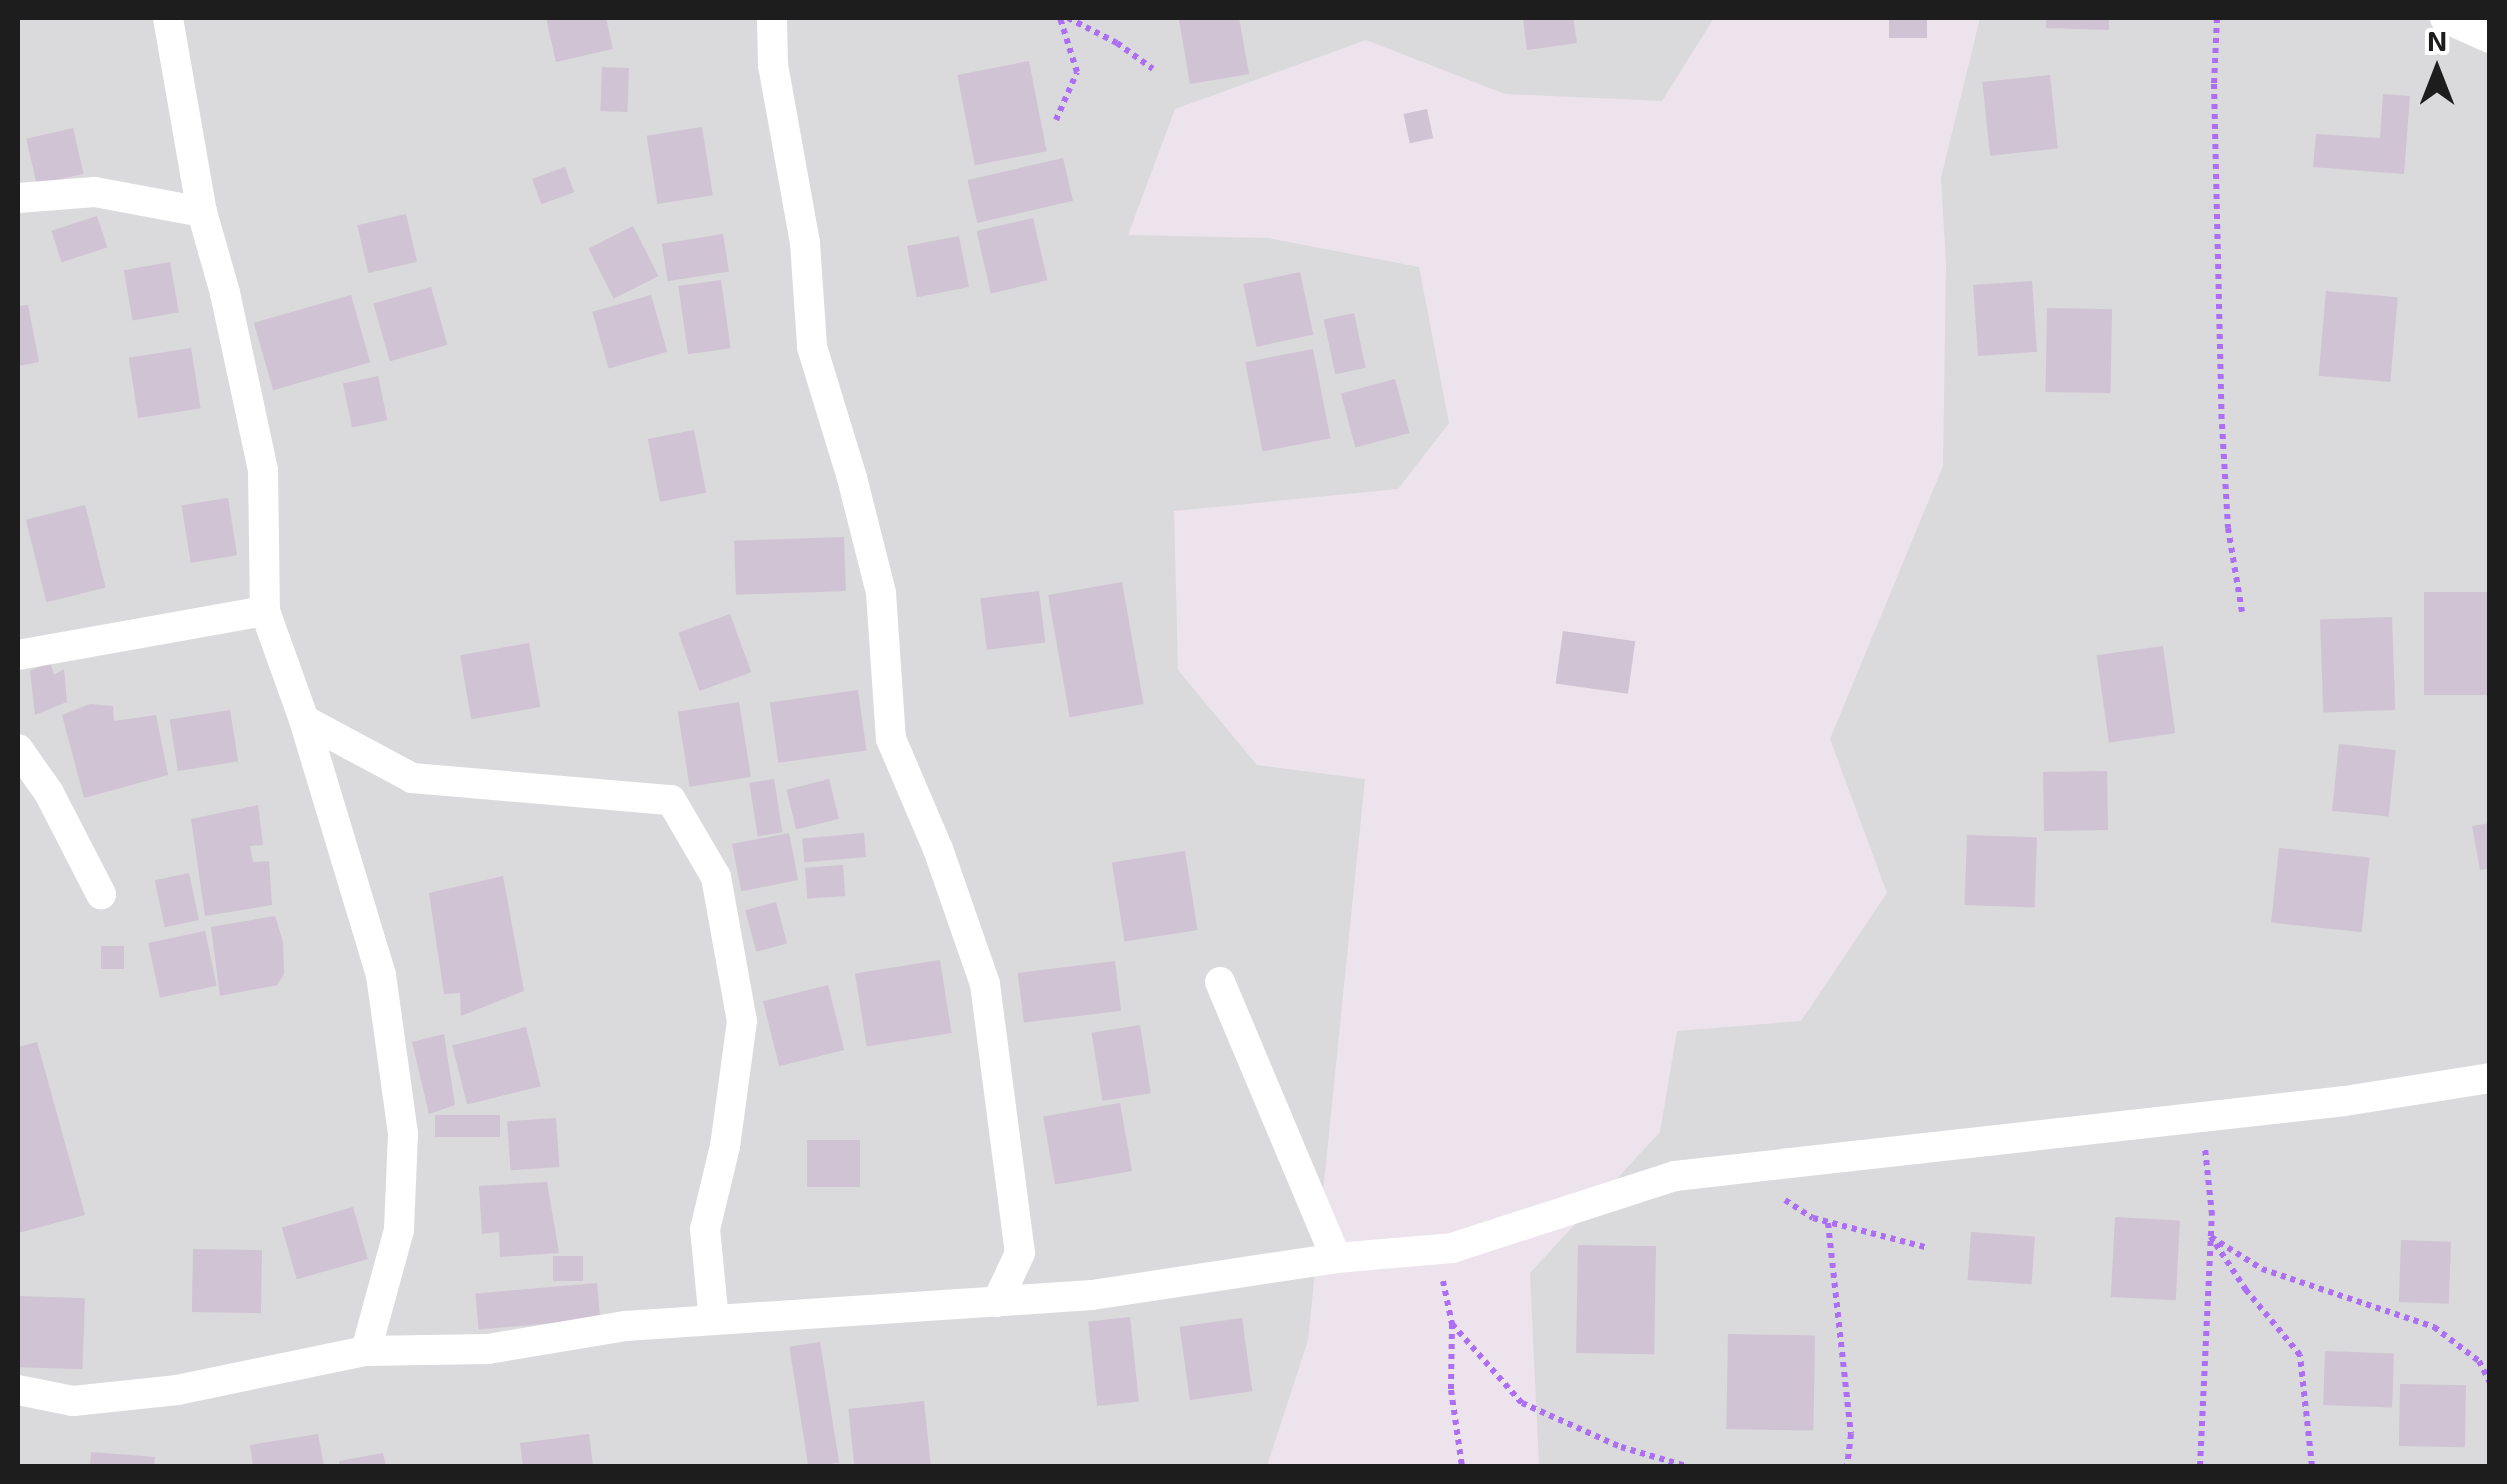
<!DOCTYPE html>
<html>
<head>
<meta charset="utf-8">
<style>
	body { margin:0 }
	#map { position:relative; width:2507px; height:1484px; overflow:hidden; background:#ede3ed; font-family:"Exo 2",sans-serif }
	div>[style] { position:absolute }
	.residential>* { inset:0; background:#dad9db }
	.building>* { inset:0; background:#d0c3d4; transform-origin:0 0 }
	.path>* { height:6px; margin-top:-3px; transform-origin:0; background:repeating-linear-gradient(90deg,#ac6ef3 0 5px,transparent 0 10px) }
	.minor>* { height:30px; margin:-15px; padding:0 15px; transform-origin:15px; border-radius:15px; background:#fff }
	span { translate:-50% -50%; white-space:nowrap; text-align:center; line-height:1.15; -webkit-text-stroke:8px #fff; paint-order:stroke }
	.frame { position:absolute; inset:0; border:20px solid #1d1d1d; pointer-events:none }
	.north { position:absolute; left:2387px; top:20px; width:100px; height:100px; -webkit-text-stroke:8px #fff; paint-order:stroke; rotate:0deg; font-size:28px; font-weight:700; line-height:40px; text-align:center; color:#1d1d1d }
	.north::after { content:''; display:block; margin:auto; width:35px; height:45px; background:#1d1d1d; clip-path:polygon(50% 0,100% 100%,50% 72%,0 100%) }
</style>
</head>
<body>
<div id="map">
	<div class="residential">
		<i style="clip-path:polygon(18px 18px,1714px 18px,1662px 101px,1505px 94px,1366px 40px,1175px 109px,1128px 235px,1268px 238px,1419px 267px,1449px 423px,1398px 489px,1174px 511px,1178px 670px,1257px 765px,1365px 779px,1308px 1340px,1267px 1466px,18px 1466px)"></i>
		<i style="clip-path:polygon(1980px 18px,2489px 18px,2489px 1466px,1539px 1466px,1530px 1273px,1660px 1132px,1677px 1031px,1801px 1021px,1887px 893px,1830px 739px,1943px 466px,1946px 264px,1941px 178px)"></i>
	</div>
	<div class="building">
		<i style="clip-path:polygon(546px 18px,606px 18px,613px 49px,556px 62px)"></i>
		<i style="clip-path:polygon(1193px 18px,1239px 18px,1249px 74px,1190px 84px,1179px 20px)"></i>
		<i style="clip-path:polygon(1523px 18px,1573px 18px,1577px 43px,1527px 50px)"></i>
		<i style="left:1889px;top:18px;width:38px;height:20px"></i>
		<i style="clip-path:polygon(2046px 18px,2109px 18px,2109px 30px,2046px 28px)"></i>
		<i style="left:1029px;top:61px;width:92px;height:73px;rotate:79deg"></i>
		<i style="left:602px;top:67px;width:27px;height:44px;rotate:2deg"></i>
		<i style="left:2050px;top:75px;width:74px;height:68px;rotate:84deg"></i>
		<i style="clip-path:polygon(2383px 94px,2410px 96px,2404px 174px,2313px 167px,2316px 134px,2380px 138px)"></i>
		<i style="left:1427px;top:109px;width:30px;height:24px;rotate:78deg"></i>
		<i style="left:702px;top:127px;width:69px;height:56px;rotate:81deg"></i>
		<i style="left:73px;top:128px;width:47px;height:48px;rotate:77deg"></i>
		<i style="left:1063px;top:158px;width:44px;height:98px;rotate:77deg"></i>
		<i style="left:565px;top:167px;width:27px;height:35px;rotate:70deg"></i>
		<i style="left:406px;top:214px;width:49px;height:50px;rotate:77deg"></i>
		<i style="left:97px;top:216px;width:33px;height:48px;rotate:72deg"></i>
		<i style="left:1033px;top:218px;width:64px;height:58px;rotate:77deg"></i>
		<i style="left:633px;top:226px;width:56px;height:50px;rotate:63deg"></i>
		<i style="left:723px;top:234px;width:38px;height:62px;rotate:81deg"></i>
		<i style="left:959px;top:236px;width:52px;height:53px;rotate:79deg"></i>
		<i style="left:170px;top:262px;width:51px;height:47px;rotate:80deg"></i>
		<i style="left:1300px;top:272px;width:64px;height:58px;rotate:78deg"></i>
		<i style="left:721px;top:280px;width:69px;height:43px;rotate:82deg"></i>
		<i style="left:2032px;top:281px;width:71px;height:59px;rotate:86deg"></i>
		<i style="left:431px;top:287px;width:60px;height:60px;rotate:74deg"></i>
		<i style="left:2326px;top:291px;width:72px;height:85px;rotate:5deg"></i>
		<i style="left:351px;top:295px;width:70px;height:101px;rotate:74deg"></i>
		<i style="left:651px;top:295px;width:59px;height:61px;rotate:74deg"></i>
		<i style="clip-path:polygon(28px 305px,39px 362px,18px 366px,18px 306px)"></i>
		<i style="left:2047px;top:308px;width:65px;height:84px;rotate:1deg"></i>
		<i style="left:1354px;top:313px;width:56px;height:31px;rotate:78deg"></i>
		<i style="left:191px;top:348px;width:61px;height:63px;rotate:81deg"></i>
		<i style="left:1313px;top:349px;width:91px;height:69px;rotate:79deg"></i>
		<i style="left:378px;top:376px;width:45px;height:36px;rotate:78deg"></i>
		<i style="left:1395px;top:379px;width:56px;height:56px;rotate:75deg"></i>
		<i style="left:694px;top:430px;width:64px;height:47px;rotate:79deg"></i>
		<i style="left:228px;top:498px;width:58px;height:47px;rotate:81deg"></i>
		<i style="left:85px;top:505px;width:85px;height:61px;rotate:76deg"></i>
		<i style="left:844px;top:537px;width:54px;height:110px;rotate:88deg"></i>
		<i style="left:1122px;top:582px;width:124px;height:75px;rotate:80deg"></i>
		<i style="left:1039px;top:591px;width:52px;height:59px;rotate:83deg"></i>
		<i style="left:2490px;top:592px;width:103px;height:66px;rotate:90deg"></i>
		<i style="left:730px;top:614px;width:62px;height:55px;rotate:70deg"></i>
		<i style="left:2392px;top:617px;width:93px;height:72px;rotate:88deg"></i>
		<i style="left:1563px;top:631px;width:73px;height:53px;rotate:8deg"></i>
		<i style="left:529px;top:643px;width:65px;height:70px;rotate:80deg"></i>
		<i style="left:2163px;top:646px;width:88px;height:67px;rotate:82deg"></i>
		<i style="clip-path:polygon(50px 662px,54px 675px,64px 669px,67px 702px,35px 715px,30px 671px)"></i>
		<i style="left:858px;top:690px;width:61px;height:89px;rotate:82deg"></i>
		<i style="left:739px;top:702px;width:76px;height:62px;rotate:81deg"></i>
		<i style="clip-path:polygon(90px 704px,113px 706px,114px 721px,156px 715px,168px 775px,84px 798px,62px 715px)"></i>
		<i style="left:230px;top:710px;width:52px;height:61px;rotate:81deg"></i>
		<i style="left:2339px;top:744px;width:57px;height:67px;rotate:6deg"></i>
		<i style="left:2107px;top:771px;width:59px;height:64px;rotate:89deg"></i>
		<i style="left:774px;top:779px;width:54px;height:25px;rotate:81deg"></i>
		<i style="left:829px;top:779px;width:41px;height:44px;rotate:76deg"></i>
		<i style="clip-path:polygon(258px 805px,263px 845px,250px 846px,253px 862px,269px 861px,272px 905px,205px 916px,191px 819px)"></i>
		<i style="clip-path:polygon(2490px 823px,2490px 868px,2480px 870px,2472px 826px)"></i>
		<i style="left:789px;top:833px;width:48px;height:58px;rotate:79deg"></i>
		<i style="left:864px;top:833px;width:24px;height:62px;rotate:85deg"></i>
		<i style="left:1967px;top:835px;width:70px;height:70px;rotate:2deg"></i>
		<i style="left:2279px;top:848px;width:91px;height:75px;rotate:6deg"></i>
		<i style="left:1185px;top:851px;width:80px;height:74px;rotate:81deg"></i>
		<i style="left:843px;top:865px;width:31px;height:38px;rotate:86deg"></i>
		<i style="left:189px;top:873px;width:48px;height:35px;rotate:78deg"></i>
		<i style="clip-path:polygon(503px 876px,524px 991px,461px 1016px,460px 993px,444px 994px,429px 893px)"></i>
		<i style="left:776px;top:902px;width:43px;height:32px;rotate:75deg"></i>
		<i style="clip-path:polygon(275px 916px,283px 942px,284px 974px,277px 985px,220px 996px,211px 927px)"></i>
		<i style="left:205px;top:931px;width:56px;height:58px;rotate:78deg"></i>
		<i style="left:101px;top:946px;width:23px;height:23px"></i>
		<i style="left:940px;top:960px;width:74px;height:86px;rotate:81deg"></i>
		<i style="left:1115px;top:961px;width:50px;height:98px;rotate:83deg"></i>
		<i style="left:828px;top:985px;width:67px;height:67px;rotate:76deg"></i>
		<i style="left:1140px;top:1025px;width:69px;height:49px;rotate:81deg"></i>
		<i style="left:526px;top:1027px;width:61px;height:76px;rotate:76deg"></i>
		<i style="clip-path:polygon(444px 1034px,455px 1105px,429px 1114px,412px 1042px)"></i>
		<i style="clip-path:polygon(37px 1042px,85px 1215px,18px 1233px,18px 1047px)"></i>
		<i style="left:1120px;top:1103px;width:69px;height:78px;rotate:80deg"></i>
		<i style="left:435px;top:1115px;width:65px;height:22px"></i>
		<i style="left:556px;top:1118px;width:49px;height:49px;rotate:86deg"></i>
		<i style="left:807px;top:1140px;width:53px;height:47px"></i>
		<i style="clip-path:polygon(547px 1182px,559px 1253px,500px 1257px,499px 1232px,482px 1234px,479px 1186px)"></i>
		<i style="left:353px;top:1207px;width:54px;height:74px;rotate:74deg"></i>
		<i style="left:2115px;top:1217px;width:65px;height:80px;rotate:3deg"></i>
		<i style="left:1971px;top:1232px;width:64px;height:48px;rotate:4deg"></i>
		<i style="left:2401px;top:1240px;width:50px;height:62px;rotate:2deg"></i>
		<i style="left:1578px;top:1245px;width:78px;height:108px;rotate:1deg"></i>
		<i style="left:193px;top:1249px;width:69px;height:63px;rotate:1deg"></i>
		<i style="left:553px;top:1256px;width:30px;height:25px"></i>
		<i style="left:597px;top:1283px;width:36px;height:122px;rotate:85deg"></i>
		<i style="left:18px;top:1296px;width:67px;height:71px;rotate:2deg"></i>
		<i style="left:1130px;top:1317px;width:85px;height:42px;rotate:84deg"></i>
		<i style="left:1242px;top:1318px;width:74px;height:63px;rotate:82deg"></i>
		<i style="left:1728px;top:1334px;width:87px;height:95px;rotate:1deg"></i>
		<i style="left:820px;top:1342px;width:122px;height:31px;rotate:81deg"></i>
		<i style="left:2325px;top:1351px;width:69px;height:54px;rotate:2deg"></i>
		<i style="left:2400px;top:1384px;width:66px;height:62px;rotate:1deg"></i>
		<i style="left:924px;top:1401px;width:65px;height:76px;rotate:84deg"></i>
		<i style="clip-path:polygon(318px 1434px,324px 1466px,253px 1466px,250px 1445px)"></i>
		<i style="clip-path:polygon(589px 1434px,593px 1466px,523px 1466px,520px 1443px)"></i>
		<i style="clip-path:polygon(91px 1452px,155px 1457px,154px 1466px,90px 1466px)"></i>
		<i style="clip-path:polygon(383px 1453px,386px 1466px,340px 1466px,339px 1461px)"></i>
	</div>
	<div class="path">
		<i style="left:1068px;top:18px;width:55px;rotate:27deg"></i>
		<i style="left:1117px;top:43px;width:44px;rotate:35.8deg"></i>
		<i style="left:2217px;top:18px;width:66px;rotate:92.6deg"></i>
		<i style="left:2214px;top:84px;width:340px;rotate:88.7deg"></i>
		<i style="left:2222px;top:424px;width:104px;rotate:86.7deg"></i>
		<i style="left:2228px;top:528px;width:85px;rotate:80.5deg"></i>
		<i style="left:1056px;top:120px;width:52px;rotate:-66.4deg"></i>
		<i style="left:1077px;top:72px;width:57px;rotate:-107.5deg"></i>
		<i style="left:1785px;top:1200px;width:33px;rotate:33deg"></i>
		<i style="left:1813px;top:1218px;width:116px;rotate:14.5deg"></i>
		<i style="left:1828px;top:1223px;width:212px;rotate:83.8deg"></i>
		<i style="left:1851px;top:1434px;width:32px;rotate:97deg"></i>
		<i style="left:1443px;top:1281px;width:44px;rotate:78.2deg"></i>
		<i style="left:1452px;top:1324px;width:66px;rotate:90.9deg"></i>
		<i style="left:1451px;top:1390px;width:77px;rotate:81.8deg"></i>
		<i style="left:1452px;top:1324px;width:106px;rotate:48.5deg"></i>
		<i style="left:1522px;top:1403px;width:108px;rotate:24deg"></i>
		<i style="left:1621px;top:1447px;width:68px;rotate:16.3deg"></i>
		<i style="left:2200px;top:1466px;width:251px;rotate:-87.3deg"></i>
		<i style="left:2212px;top:1215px;width:67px;rotate:-96deg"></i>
		<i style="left:2312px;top:1466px;width:112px;rotate:-96.2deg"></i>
		<i style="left:2300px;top:1355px;width:85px;rotate:-129.7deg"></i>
		<i style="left:2246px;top:1290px;width:64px;rotate:-123.4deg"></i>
		<i style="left:2211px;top:1237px;width:60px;rotate:32.1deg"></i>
		<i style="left:2262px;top:1269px;width:182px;rotate:18.6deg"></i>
		<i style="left:2434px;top:1327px;width:56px;rotate:37.1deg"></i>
		<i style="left:2479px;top:1361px;width:25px;rotate:63deg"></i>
	</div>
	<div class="minor">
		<i style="left:168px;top:18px;width:197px;rotate:80.1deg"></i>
		<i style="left:772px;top:18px;width:47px;rotate:88.8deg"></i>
		<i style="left:773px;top:65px;width:181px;rotate:79.8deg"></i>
		<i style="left:805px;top:243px;width:104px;rotate:86.1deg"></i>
		<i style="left:812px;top:347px;width:137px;rotate:73deg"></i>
		<i style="left:852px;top:478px;width:119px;rotate:75.8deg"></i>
		<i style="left:881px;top:593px;width:146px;rotate:86.1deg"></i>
		<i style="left:891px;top:739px;width:120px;rotate:66.9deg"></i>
		<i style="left:938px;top:849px;width:143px;rotate:70.8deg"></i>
		<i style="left:985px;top:984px;width:271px;rotate:82.6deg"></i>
		<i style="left:1020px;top:1253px;width:54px;rotate:115.1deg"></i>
		<i style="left:2445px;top:18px;width:49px;rotate:24deg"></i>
		<i style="left:18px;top:198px;width:77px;rotate:-4.5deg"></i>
		<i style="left:95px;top:192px;width:109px;rotate:10.6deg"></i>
		<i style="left:202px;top:212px;width:84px;rotate:74.1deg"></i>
		<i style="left:225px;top:293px;width:181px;rotate:77.9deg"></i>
		<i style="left:263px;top:470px;width:141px;rotate:89.2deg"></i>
		<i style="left:18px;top:655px;width:251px;rotate:-10.1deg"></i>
		<i style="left:265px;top:611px;width:116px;rotate:70.3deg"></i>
		<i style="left:304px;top:720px;width:123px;rotate:28.2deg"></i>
		<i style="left:412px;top:778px;width:260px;rotate:4.9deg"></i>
		<i style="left:671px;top:800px;width:89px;rotate:59.7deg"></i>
		<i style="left:716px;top:877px;width:146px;rotate:79.8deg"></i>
		<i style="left:742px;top:1021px;width:126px;rotate:97.7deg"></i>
		<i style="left:725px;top:1146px;width:85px;rotate:103.5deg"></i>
		<i style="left:705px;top:1229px;width:91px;rotate:84.4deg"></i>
		<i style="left:304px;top:720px;width:266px;rotate:73.2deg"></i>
		<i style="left:381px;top:975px;width:161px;rotate:82.1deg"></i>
		<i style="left:403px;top:1134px;width:96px;rotate:92.4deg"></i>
		<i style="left:399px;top:1230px;width:125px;rotate:105.3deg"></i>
		<i style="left:18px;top:749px;width:54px;rotate:54.8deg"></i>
		<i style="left:49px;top:793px;width:114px;rotate:62.8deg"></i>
		<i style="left:1220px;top:982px;width:299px;rotate:67.2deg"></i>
		<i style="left:18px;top:1390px;width:56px;rotate:11.3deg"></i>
		<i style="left:73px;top:1401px;width:105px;rotate:-6deg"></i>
		<i style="left:177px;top:1390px;width:193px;rotate:-11.7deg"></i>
		<i style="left:366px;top:1351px;width:122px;rotate:-0.9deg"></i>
		<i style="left:488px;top:1349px;width:140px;rotate:-9.5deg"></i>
		<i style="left:626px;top:1326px;width:467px;rotate:-3.8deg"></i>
		<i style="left:1092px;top:1295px;width:247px;rotate:-8.6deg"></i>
		<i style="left:1336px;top:1258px;width:116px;rotate:-4.9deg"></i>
		<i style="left:1452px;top:1248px;width:234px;rotate:-17.9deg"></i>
		<i style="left:1675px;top:1176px;width:674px;rotate:-6.39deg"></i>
		<i style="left:2345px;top:1101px;width:147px;rotate:-9deg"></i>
	</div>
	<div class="frame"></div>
	<div class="north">N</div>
</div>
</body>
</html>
